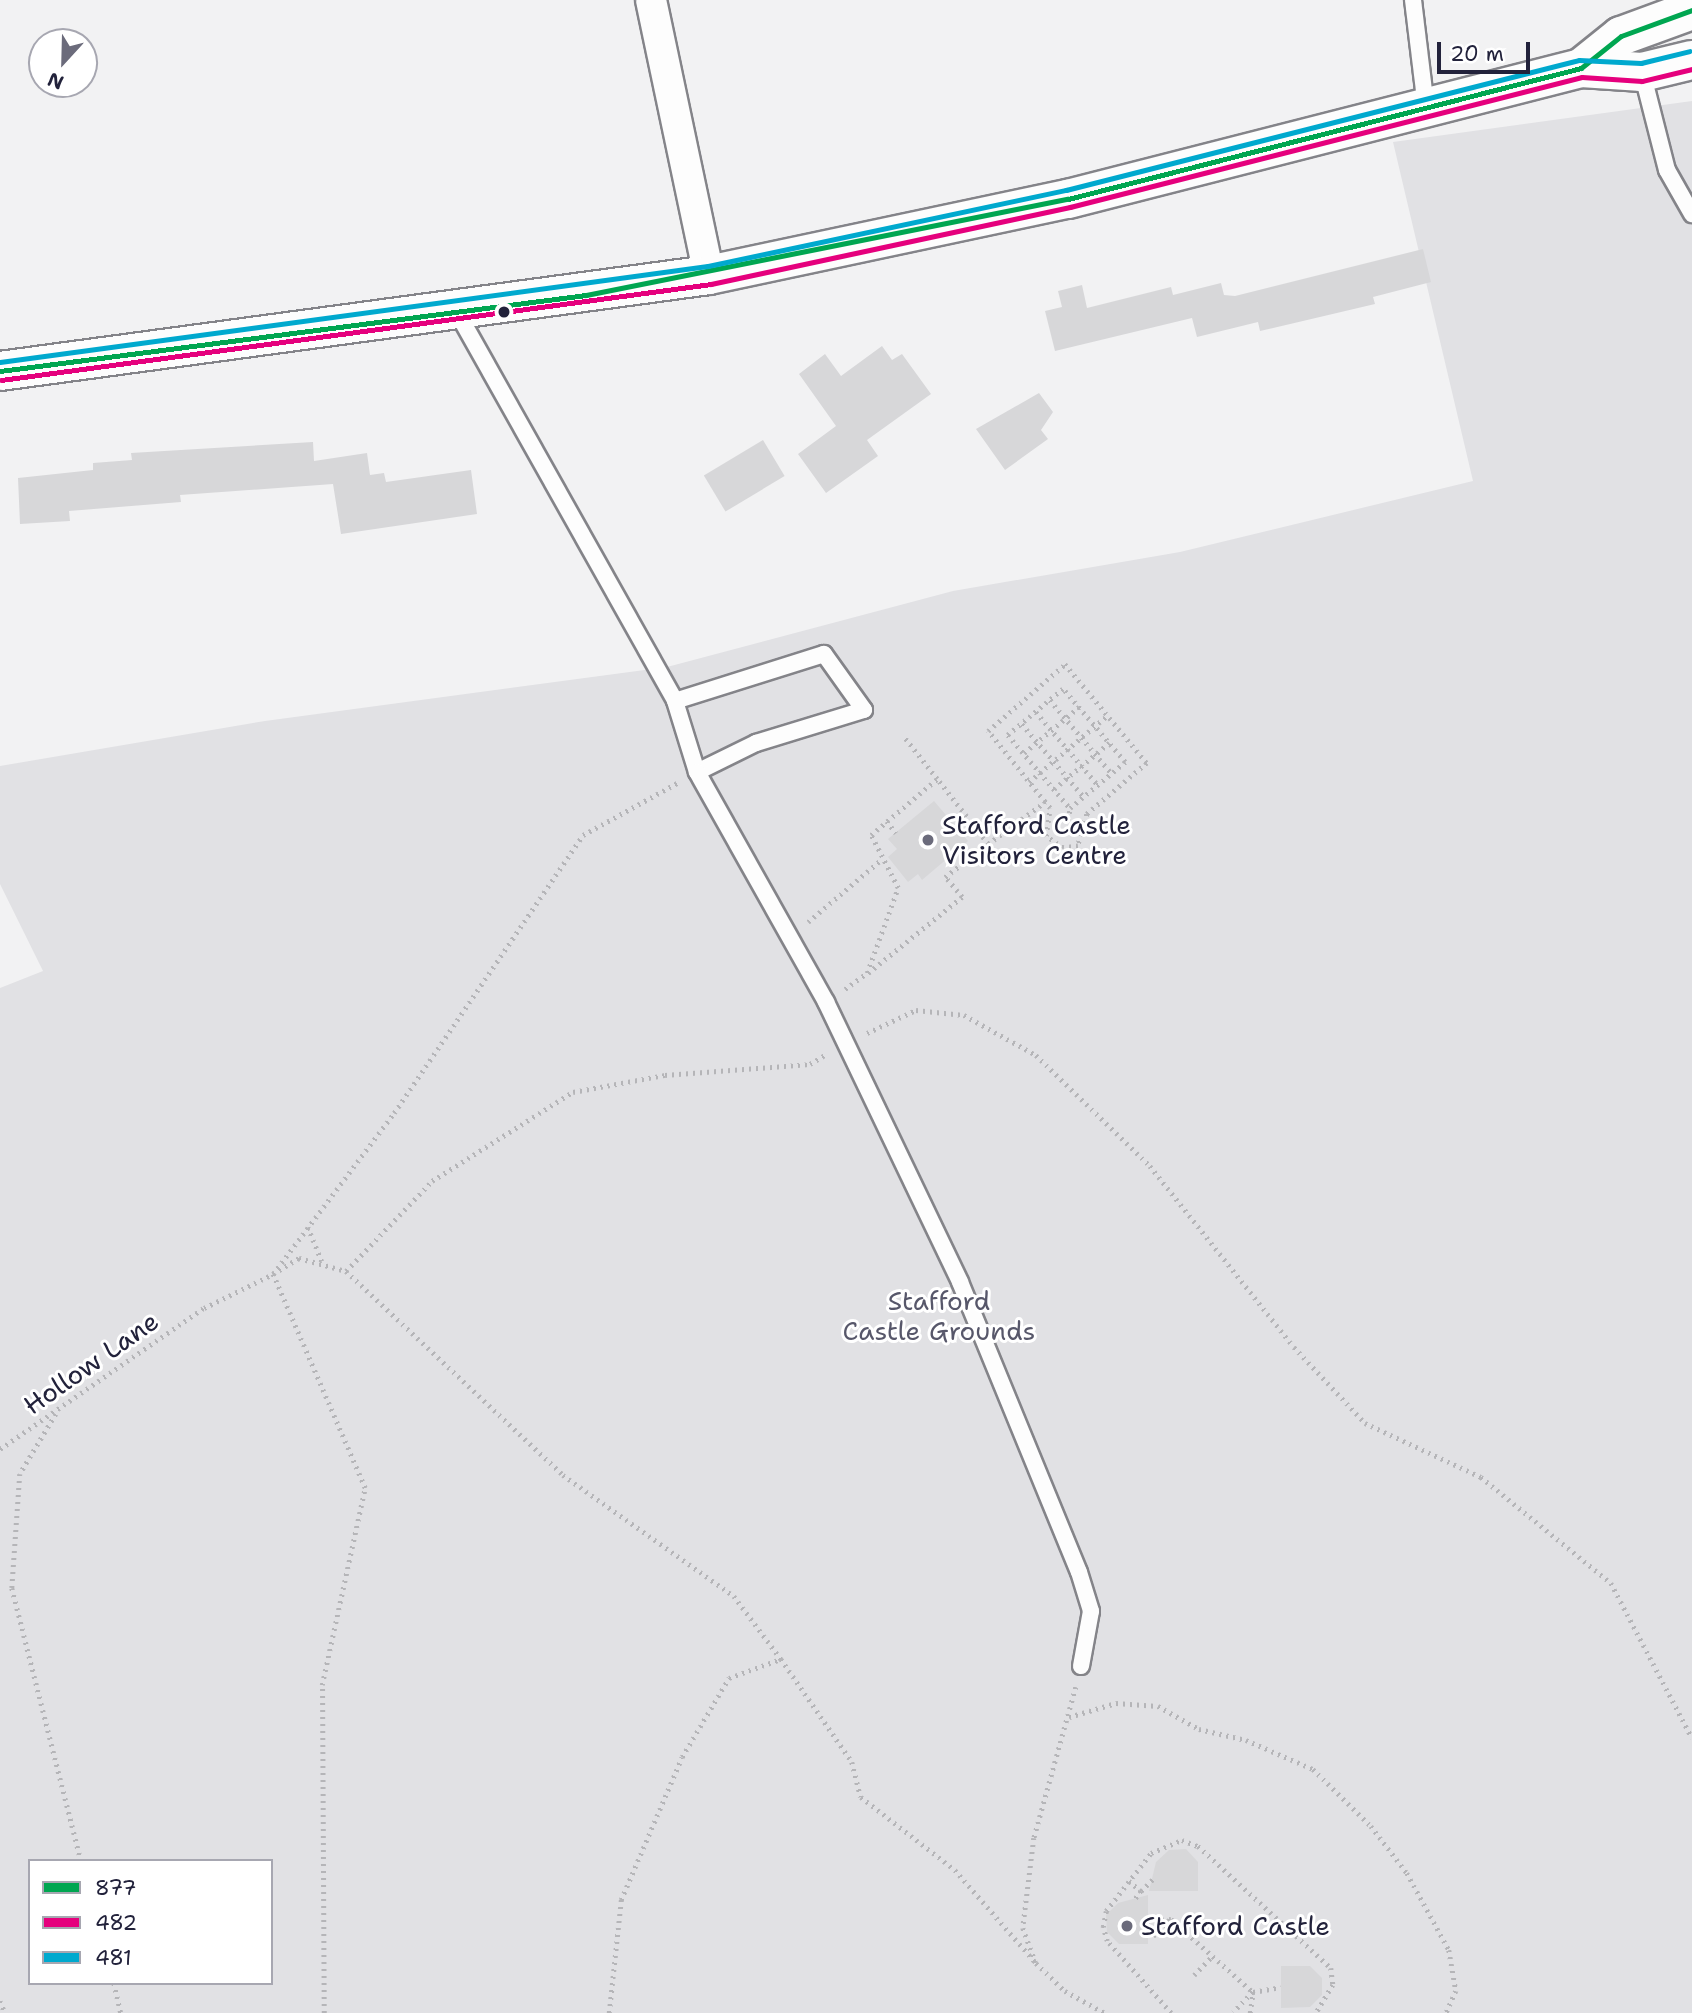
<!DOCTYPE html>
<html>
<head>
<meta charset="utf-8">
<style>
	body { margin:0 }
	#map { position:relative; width:1692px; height:2013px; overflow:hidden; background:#f2f2f3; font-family:"Shantell Sans",sans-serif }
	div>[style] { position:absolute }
	.green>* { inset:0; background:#e1e1e4 }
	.building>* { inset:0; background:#d7d7d9; transform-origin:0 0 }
	.path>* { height:4.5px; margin-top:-2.25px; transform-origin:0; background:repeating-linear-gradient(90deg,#b5b5b8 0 2px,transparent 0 7px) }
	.roads { filter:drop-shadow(2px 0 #848489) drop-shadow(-2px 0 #848489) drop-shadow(0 2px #848489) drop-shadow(0 -2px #848489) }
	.service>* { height:16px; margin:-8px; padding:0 8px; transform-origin:8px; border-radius:8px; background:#fdfdfd }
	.minor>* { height:30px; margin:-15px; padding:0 15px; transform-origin:15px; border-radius:15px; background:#fdfdfd }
	.trunk>* { height:38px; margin:-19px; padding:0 19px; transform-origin:19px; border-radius:19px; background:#fdfdfd }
	.bus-1>* { height:5px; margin:-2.5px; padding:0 2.5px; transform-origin:2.5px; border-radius:2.5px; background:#00a651 }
	.bus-2>* { height:5px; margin:-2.5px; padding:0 2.5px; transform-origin:2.5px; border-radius:2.5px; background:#e5007d }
	.bus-3>* { height:5px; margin:-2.5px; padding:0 2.5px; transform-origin:2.5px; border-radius:2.5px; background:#00a9ce }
	.dots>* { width:19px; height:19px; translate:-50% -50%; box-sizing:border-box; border:4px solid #fff; border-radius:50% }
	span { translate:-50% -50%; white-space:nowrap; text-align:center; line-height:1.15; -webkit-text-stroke:6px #fff; paint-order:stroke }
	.poi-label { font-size:26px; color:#22223b }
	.left { translate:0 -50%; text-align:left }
	.park-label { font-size:26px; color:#57576a }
	.street-label { font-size:26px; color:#22223b }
	.legend { position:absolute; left:28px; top:1859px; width:245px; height:126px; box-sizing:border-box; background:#fff; border:2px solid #a7a7b1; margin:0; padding:9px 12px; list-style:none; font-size:21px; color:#22223b }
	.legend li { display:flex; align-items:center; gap:14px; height:35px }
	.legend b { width:35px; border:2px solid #a7a7b1 }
	.north { position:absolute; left:28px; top:28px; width:70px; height:70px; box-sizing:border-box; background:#fff; border:2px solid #a7a7b1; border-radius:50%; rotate:202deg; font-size:19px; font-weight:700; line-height:28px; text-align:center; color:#22223b }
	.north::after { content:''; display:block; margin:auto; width:24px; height:32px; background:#6b6b7b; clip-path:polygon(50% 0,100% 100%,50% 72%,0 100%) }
	.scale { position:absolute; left:1437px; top:42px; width:93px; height:32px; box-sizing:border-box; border:4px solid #22223b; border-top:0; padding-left:9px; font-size:21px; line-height:24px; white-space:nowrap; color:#22223b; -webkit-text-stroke:5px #fff; paint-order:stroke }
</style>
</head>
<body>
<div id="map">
	<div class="green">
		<i style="clip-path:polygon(evenodd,1692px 101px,1692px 2013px,0 2013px,0 988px,43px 971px,0 884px,0 766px,265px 721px,667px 667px,953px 591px,1180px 552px,1473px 481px,1393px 142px,1692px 101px,30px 1861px,271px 1861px,271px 1983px,30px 1983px,30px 1861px)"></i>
	</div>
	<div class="building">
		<i style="clip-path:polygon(1423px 249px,1431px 282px,1373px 297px,1375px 304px,1260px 331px,1258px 322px,1197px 337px,1192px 318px,1055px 351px,1045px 311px,1062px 307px,1058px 291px,1082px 285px,1087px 308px,1171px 287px,1173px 295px,1221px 283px,1224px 295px,1235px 296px)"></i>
		<i style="clip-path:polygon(882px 346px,892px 360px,902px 354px,931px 394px,867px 440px,878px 456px,826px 493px,798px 454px,836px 426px,799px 374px,825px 354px,841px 376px)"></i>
		<i style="clip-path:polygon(1039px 393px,1053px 412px,1041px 430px,1048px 439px,1005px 470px,976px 429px)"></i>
		<i style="left:763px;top:440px;width:42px;height:69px;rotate:59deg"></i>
		<i style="clip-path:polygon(313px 442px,314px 461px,367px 453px,370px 475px,384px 473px,386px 482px,471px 470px,477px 514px,341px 534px,333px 484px,180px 495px,181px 502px,69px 511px,70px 521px,20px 524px,18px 478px,93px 470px,93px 463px,132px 460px,131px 453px)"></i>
		<i style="clip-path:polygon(934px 801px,968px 841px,922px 880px,918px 874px,908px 882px,888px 857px,897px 849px,888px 839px)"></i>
		<i style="clip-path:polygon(1186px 1849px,1198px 1862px,1198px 1891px,1149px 1891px,1156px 1862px,1169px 1850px)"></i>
		<i style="clip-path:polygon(1148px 1895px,1148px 1944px,1119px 1944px,1107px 1932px,1106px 1915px,1118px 1903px)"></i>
		<i style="clip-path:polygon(1281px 1966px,1310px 1966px,1322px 1978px,1322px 1995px,1310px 2007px,1281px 2008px)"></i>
	</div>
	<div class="path">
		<i style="left:1050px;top:700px;width:97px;rotate:50deg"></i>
		<i style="left:1036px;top:712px;width:96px;rotate:49.7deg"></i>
		<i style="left:1022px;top:724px;width:96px;rotate:49.7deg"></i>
		<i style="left:1024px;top:753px;width:72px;rotate:-39.9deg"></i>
		<i style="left:1029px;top:782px;width:104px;rotate:-40.3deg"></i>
		<i style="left:1054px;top:789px;width:72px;rotate:-39.9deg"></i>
		<i style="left:1068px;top:820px;width:12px;rotate:-81deg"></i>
		<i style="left:1070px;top:808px;width:72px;rotate:-39.9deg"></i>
		<i style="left:1125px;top:762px;width:96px;rotate:-130.3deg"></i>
		<i style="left:1063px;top:689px;width:72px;rotate:140.1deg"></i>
		<i style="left:1008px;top:735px;width:96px;rotate:49.7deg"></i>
		<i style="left:887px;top:821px;width:15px;rotate:53deg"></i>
		<i style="left:988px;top:844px;width:71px;rotate:-36.4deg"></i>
		<i style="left:1045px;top:802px;width:91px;rotate:-128.8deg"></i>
		<i style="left:988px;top:731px;width:102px;rotate:-41deg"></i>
		<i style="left:1065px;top:664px;width:129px;rotate:50.4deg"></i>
		<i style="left:1147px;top:763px;width:79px;rotate:139.6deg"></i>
		<i style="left:1087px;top:814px;width:33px;rotate:106deg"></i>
		<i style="left:1078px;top:846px;width:15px;rotate:172deg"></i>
		<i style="left:1063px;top:848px;width:21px;rotate:-145deg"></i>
		<i style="left:1046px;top:836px;width:28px;rotate:-82deg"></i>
		<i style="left:1050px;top:808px;width:8px;rotate:-130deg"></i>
		<i style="left:808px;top:922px;width:97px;rotate:-40.4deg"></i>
		<i style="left:868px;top:973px;width:121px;rotate:-39deg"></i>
		<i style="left:962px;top:897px;width:26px;rotate:-130deg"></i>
		<i style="left:945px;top:877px;width:54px;rotate:-37.5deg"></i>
		<i style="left:988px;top:844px;width:83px;rotate:-128.1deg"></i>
		<i style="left:845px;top:989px;width:27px;rotate:-36deg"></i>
		<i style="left:867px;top:973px;width:90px;rotate:-70deg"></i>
		<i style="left:898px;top:888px;width:59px;rotate:-117deg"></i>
		<i style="left:871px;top:835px;width:87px;rotate:-40.3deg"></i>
		<i style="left:937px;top:779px;width:53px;rotate:-128.2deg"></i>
		<i style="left:867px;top:1033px;width:54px;rotate:-25.1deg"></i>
		<i style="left:916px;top:1010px;width:48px;rotate:5.9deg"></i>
		<i style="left:964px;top:1015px;width:82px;rotate:29.1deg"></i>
		<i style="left:1036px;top:1055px;width:159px;rotate:44.2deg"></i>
		<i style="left:1150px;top:1166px;width:231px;rotate:51.5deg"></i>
		<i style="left:1294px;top:1347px;width:104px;rotate:46.9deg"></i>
		<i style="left:1365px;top:1423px;width:128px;rotate:25deg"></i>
		<i style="left:1481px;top:1477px;width:168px;rotate:39.2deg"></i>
		<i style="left:1611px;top:1583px;width:175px;rotate:62.4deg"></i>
		<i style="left:308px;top:1227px;width:37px;rotate:68deg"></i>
		<i style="left:346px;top:1271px;width:124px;rotate:-46.3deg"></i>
		<i style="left:432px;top:1181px;width:167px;rotate:-32.3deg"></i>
		<i style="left:573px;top:1092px;width:94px;rotate:-10.5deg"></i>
		<i style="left:665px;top:1075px;width:145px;rotate:-4.3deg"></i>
		<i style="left:810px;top:1064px;width:17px;rotate:-31deg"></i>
		<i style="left:56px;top:1414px;width:70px;rotate:121deg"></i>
		<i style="left:20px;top:1474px;width:114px;rotate:94deg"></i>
		<i style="left:12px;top:1588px;width:282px;rotate:75.8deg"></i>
		<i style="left:0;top:1449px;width:248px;rotate:-34.7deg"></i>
		<i style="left:204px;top:1308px;width:77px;rotate:-26.2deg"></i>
		<i style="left:273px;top:1274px;width:201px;rotate:-53.1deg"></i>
		<i style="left:394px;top:1113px;width:336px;rotate:-55.8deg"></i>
		<i style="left:583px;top:835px;width:110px;rotate:-28.9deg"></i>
		<i style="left:1076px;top:1687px;width:157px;rotate:105.5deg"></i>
		<i style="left:1034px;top:1838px;width:91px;rotate:97deg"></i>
		<i style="left:1023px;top:1928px;width:37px;rotate:70deg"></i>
		<i style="left:1036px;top:1963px;width:40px;rotate:44deg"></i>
		<i style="left:1065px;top:1991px;width:46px;rotate:28.8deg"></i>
		<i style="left:1069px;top:1717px;width:49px;rotate:-16.6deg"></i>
		<i style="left:1116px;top:1703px;width:42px;rotate:4.1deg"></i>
		<i style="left:1158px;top:1706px;width:47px;rotate:29.3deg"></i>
		<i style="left:1199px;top:1729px;width:48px;rotate:13.2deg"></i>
		<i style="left:1246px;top:1740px;width:73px;rotate:23.4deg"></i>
		<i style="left:1313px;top:1769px;width:81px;rotate:44.5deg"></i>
		<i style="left:1371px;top:1826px;width:59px;rotate:52.5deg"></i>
		<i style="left:1407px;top:1873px;width:88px;rotate:61.4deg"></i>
		<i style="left:1449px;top:1950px;width:42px;rotate:80.3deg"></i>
		<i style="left:1456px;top:1991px;width:24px;rotate:114deg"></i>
		<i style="left:1129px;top:1881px;width:16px;rotate:40deg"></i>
		<i style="left:1141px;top:1891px;width:12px;rotate:125deg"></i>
		<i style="left:1141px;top:1891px;width:20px;rotate:-45deg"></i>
		<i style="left:1148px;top:1921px;width:23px;rotate:-5deg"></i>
		<i style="left:1171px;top:1919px;width:110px;rotate:41.7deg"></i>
		<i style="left:1253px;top:1992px;width:28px;rotate:134deg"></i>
		<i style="left:1153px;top:1936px;width:24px;rotate:-45deg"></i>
		<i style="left:1194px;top:1975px;width:28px;rotate:-46deg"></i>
		<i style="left:114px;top:1983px;width:31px;rotate:77deg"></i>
		<i style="left:0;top:2001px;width:13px;rotate:67deg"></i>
		<i style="left:324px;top:2013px;width:328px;rotate:-90.3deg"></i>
		<i style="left:322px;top:1685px;width:202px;rotate:-77.7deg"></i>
		<i style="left:365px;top:1488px;width:233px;rotate:-113.3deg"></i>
		<i style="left:273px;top:1274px;width:31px;rotate:-32deg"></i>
		<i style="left:299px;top:1258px;width:49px;rotate:15.5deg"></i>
		<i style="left:346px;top:1271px;width:298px;rotate:43.2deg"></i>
		<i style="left:563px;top:1475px;width:209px;rotate:35.3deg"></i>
		<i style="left:734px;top:1596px;width:79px;rotate:53.3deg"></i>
		<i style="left:609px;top:2013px;width:114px;rotate:-83.9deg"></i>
		<i style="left:621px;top:1900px;width:155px;rotate:-66.9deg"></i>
		<i style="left:682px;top:1757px;width:92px;rotate:-59.3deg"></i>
		<i style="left:729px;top:1678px;width:55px;rotate:-20.1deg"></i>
		<i style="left:781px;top:1659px;width:125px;rotate:55.4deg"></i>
		<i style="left:852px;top:1762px;width:36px;rotate:76deg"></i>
		<i style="left:861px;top:1797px;width:119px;rotate:37.8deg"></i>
		<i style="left:955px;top:1870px;width:123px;rotate:48.9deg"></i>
		<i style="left:1171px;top:2013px;width:96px;rotate:-131.6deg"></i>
		<i style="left:1107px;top:1941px;width:15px;rotate:-106deg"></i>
		<i style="left:1103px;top:1927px;width:16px;rotate:-79deg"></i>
		<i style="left:1106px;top:1911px;width:73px;rotate:-52.2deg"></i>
		<i style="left:1151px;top:1853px;width:34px;rotate:-23deg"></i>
		<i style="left:1182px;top:1840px;width:17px;rotate:21deg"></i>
		<i style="left:1198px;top:1846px;width:180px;rotate:42.5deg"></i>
		<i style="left:1331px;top:1968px;width:17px;rotate:83deg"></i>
		<i style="left:1333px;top:1985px;width:33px;rotate:121deg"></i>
		<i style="left:1250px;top:2013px;width:21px;rotate:-82deg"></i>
		<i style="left:1253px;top:1992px;width:28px;rotate:-10deg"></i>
	</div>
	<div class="roads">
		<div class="service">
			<i style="left:1413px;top:0;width:108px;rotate:83.1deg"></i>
			<i style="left:1642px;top:72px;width:101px;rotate:75.7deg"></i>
			<i style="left:1667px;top:170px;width:51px;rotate:60.4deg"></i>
			<i style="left:457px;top:312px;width:446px;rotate:60.7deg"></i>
			<i style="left:675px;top:701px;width:74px;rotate:72.8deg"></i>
			<i style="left:697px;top:772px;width:66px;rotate:-26.2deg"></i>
			<i style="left:756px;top:743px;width:113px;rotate:-17deg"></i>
			<i style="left:864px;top:710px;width:69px;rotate:-125.5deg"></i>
			<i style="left:824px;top:654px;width:156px;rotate:162.5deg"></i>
			<i style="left:697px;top:772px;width:264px;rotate:60.7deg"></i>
			<i style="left:826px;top:1002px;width:310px;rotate:64.4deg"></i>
			<i style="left:960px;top:1282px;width:313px;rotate:67.7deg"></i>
			<i style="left:1079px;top:1572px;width:41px;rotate:72.9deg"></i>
			<i style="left:1091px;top:1611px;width:56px;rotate:100.3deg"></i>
		</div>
		<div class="minor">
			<i style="left:651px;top:0;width:281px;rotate:78.1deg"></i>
		</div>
		<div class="trunk">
			<i style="left:1581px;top:68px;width:51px;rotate:-38.7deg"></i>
			<i style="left:1621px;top:36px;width:76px;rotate:-20.1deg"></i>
			<i style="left:0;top:371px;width:715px;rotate:-7.71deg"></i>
			<i style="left:709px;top:275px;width:367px;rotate:-12deg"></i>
			<i style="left:1068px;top:199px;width:529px;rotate:-14.32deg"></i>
			<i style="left:1581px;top:68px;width:61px;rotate:3.8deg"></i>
			<i style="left:1642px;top:72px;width:51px;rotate:-13.5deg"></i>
		</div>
	</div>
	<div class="bus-1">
		<i style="left:0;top:371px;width:591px;rotate:-7.39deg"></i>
		<i style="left:586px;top:295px;width:491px;rotate:-11.3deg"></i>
		<i style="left:1068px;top:199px;width:529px;rotate:-14.32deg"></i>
		<i style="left:1581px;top:68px;width:51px;rotate:-38.7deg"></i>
		<i style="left:1621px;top:36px;width:76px;rotate:-20.1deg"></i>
	</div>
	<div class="bus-2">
		<i style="left:1px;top:380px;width:716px;rotate:-7.7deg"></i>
		<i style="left:711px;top:284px;width:367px;rotate:-12.1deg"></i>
		<i style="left:1070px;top:207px;width:528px;rotate:-14.25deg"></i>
		<i style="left:1582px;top:77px;width:60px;rotate:3.8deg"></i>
		<i style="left:1642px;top:81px;width:51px;rotate:-13.5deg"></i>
	</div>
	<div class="bus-3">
		<i style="left:0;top:362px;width:714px;rotate:-7.72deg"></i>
		<i style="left:708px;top:266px;width:366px;rotate:-12deg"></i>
		<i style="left:1066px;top:190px;width:529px;rotate:-14.22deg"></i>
		<i style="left:1579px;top:60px;width:62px;rotate:2.8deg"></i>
		<i style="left:1641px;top:63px;width:50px;rotate:-13.8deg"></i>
	</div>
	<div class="dots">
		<i style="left:504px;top:312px;background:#22223b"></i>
		<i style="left:928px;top:840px;background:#6b6b7b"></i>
		<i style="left:1127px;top:1926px;background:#6b6b7b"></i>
	</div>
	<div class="poi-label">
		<span class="left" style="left:942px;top:840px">Stafford Castle<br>Visitors Centre</span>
		<span class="left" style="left:1141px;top:1926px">Stafford Castle</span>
	</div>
	<div class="park-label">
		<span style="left:939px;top:1316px">Stafford<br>Castle Grounds</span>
	</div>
	<div class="street-label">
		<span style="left:91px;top:1363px;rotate:-35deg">Hollow Lane</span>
	</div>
	<ul class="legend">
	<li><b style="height:9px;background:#00a651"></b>877</li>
	<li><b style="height:9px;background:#e5007d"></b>482</li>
	<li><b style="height:9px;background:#00a9ce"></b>481</li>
	</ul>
	<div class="north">N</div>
	<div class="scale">20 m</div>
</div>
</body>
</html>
